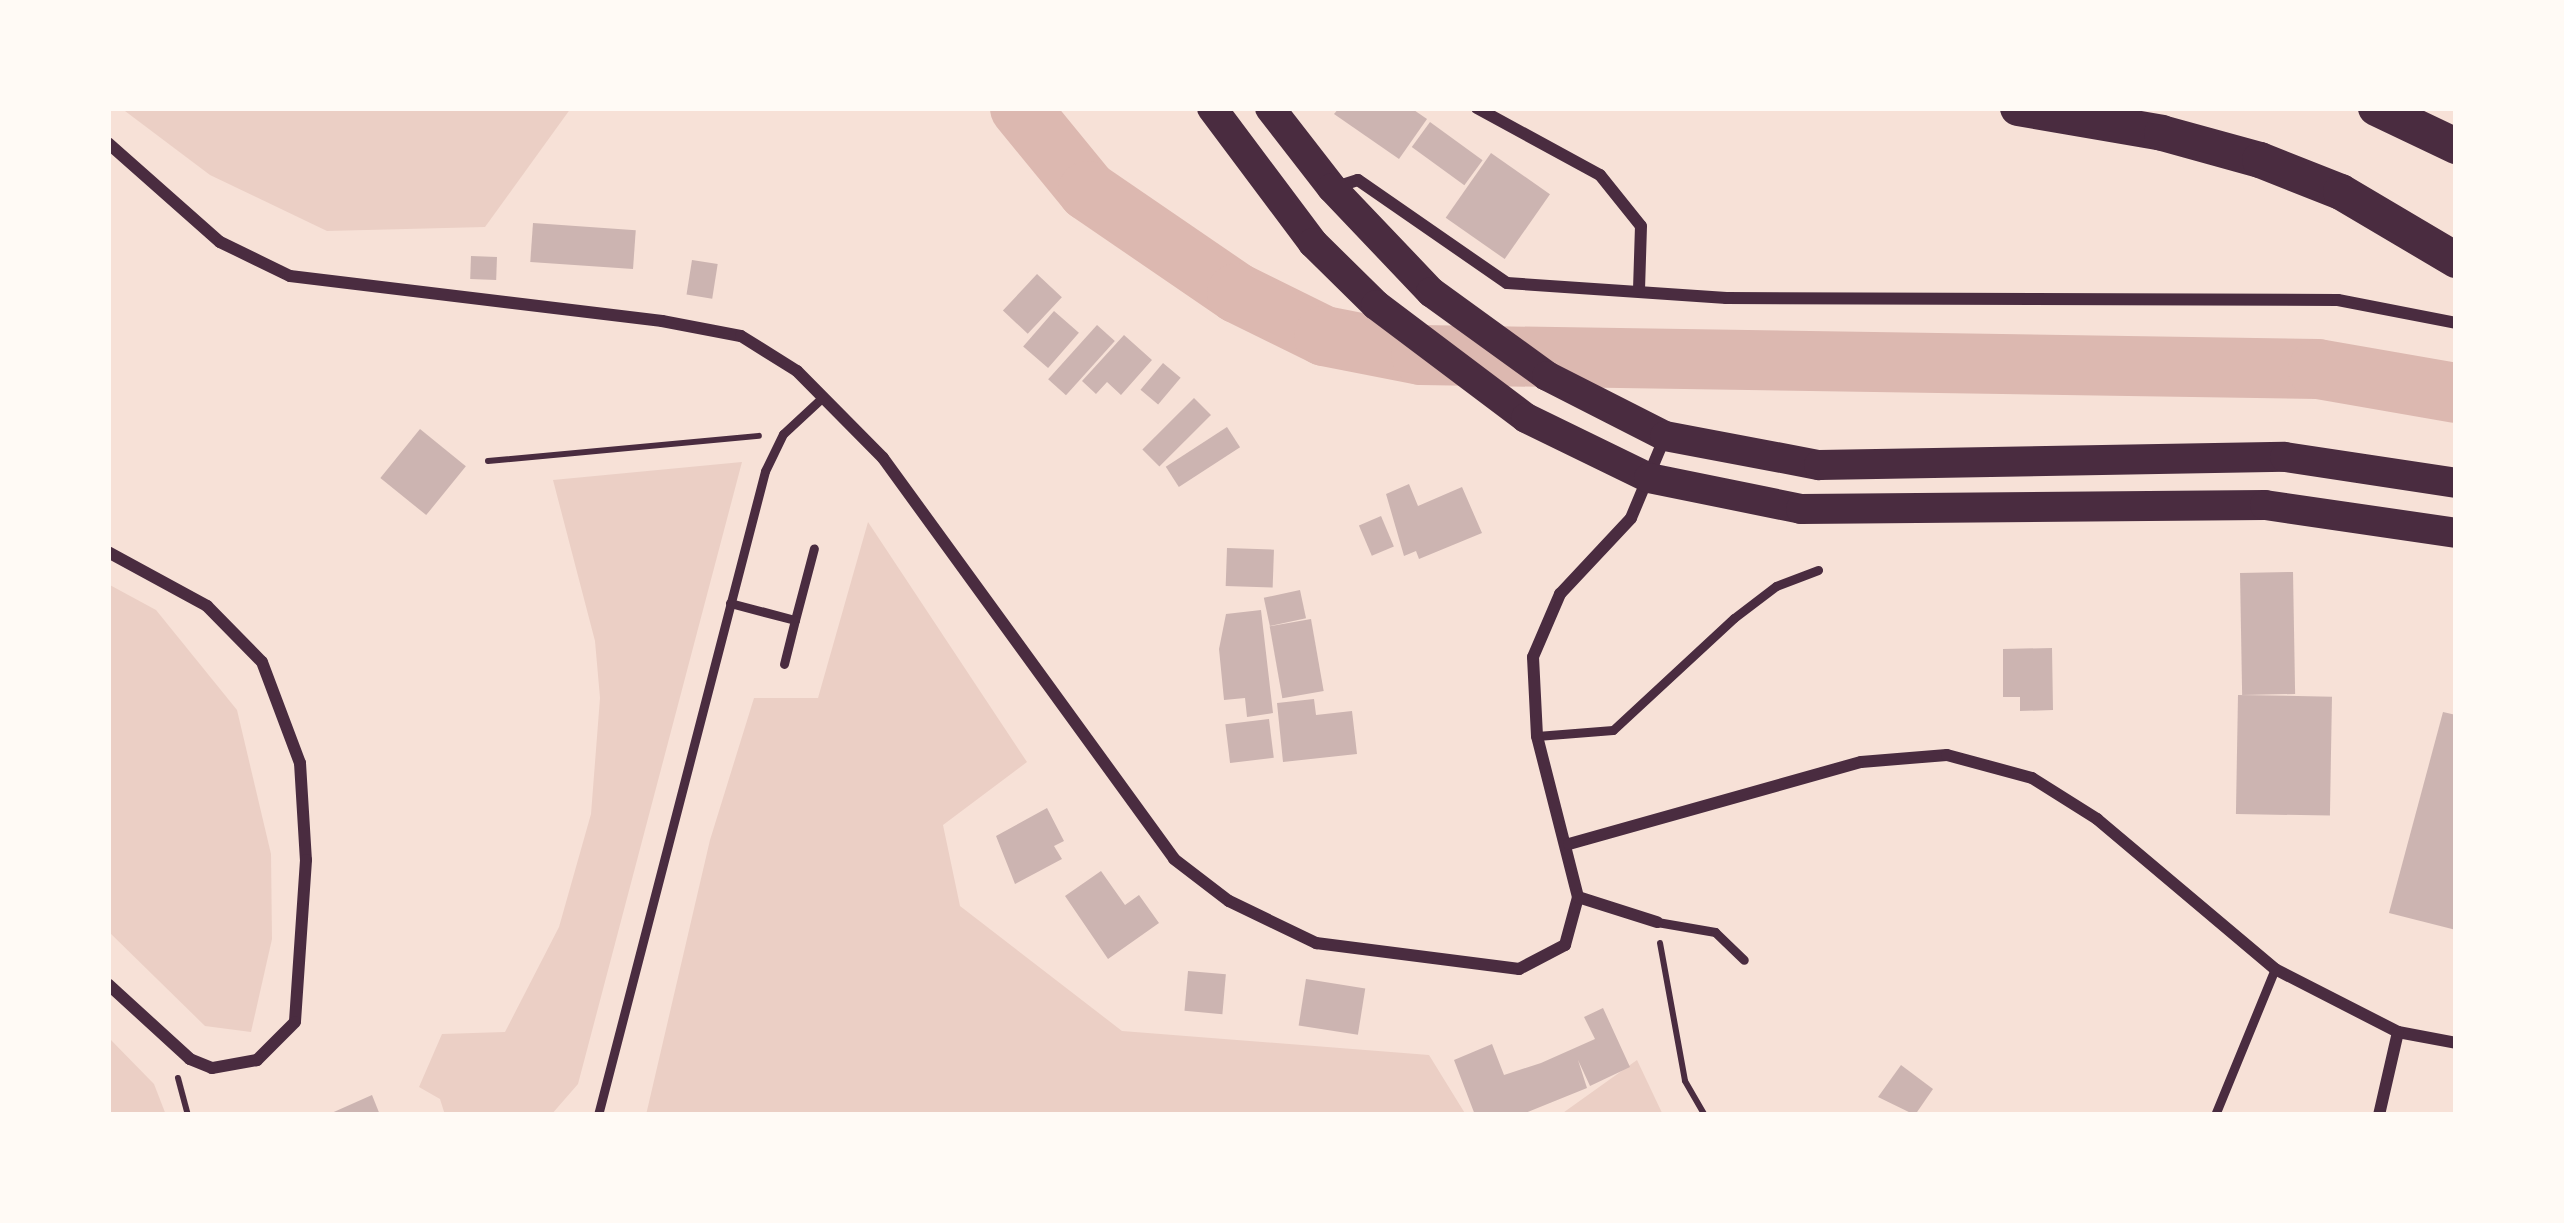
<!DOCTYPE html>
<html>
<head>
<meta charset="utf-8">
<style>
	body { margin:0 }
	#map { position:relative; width:2564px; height:1223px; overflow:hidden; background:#f7e1d7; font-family:Lato,sans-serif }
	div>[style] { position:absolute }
	.green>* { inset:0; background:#ebcfc5 }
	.river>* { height:60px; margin:-30px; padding:0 30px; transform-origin:30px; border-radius:30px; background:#dcb8b0 }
	.building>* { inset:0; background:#ccb4b1; transform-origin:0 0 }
	.path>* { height:6px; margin:-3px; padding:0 3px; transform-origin:3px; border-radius:3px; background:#4a2c40 }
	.service>* { height:9px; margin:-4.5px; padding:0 4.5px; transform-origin:4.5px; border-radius:4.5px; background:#4a2c40 }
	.minor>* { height:12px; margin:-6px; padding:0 6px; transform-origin:6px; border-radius:6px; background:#4a2c40 }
	.primary>* { height:30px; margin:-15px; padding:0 15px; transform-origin:15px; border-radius:15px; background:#4a2c40 }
	.motorway>* { height:36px; margin:-18px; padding:0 18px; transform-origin:18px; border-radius:18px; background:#4a2c40 }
	span { translate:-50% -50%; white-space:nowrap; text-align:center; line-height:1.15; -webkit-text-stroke:12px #fffaf5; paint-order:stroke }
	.frame { position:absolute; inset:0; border:111px solid #fffaf5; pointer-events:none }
</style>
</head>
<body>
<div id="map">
	<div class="green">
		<i style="clip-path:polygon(121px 108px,571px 108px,485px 227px,327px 231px,210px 175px)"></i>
		<i style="clip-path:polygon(742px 462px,578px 1084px,551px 1115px,445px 1115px,440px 1099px,419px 1087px,442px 1034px,505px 1032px,559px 927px,591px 814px,600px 698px,595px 641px,553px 480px)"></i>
		<i style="clip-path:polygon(868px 522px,1027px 762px,943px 825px,960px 906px,1122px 1031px,1429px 1055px,1466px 1115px,646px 1115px,710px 840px,754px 698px,818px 698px)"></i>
		<i style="clip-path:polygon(108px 584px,156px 610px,237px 710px,271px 854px,272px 939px,251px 1032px,205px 1026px,108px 931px)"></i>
		<i style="clip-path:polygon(108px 1037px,154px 1084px,166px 1115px,108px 1115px)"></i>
		<i style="clip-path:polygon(1637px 1060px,1663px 1115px,1560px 1115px)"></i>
	</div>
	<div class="river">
		<i style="left:1020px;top:108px;width:107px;rotate:50.7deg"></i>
		<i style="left:1088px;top:191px;width:181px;rotate:34.4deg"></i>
		<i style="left:1237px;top:293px;width:97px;rotate:26.3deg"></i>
		<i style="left:1324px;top:336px;width:99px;rotate:11.1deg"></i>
		<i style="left:1421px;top:355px;width:897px;rotate:0.89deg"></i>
		<i style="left:2318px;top:369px;width:140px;rotate:9.9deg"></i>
	</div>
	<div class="building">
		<i style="clip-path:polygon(1339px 108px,1411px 108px,1427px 119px,1399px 159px,1334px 114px)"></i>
		<i style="left:1430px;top:122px;width:65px;height:31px;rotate:36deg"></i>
		<i style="left:1491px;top:153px;width:72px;height:79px;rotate:35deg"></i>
		<i style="left:533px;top:223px;width:103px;height:39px;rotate:4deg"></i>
		<i style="left:471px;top:256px;width:26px;height:23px;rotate:2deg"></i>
		<i style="left:692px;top:260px;width:26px;height:35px;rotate:9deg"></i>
		<i style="left:1037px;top:274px;width:34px;height:50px;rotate:43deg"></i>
		<i style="left:1054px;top:311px;width:33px;height:47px;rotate:41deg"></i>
		<i style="left:1097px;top:325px;width:24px;height:73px;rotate:42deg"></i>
		<i style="clip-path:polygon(1124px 335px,1152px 360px,1121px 395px,1107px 382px,1096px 394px,1082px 381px)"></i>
		<i style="left:1163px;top:363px;width:23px;height:35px;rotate:40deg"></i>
		<i style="left:1194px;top:398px;width:24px;height:73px;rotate:45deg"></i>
		<i style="left:1227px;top:427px;width:24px;height:73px;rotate:57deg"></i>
		<i style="left:420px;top:429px;width:59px;height:63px;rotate:39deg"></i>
		<i style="clip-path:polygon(1409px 484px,1418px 506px,1462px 487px,1482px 533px,1419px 559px,1416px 551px,1404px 556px,1386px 494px)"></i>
		<i style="left:1381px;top:516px;width:33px;height:24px;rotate:67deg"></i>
		<i style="left:1227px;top:548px;width:47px;height:38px;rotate:2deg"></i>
		<i style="left:2293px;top:572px;width:122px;height:53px;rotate:89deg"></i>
		<i style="left:1300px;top:590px;width:29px;height:37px;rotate:78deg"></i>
		<i style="clip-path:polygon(1261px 610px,1273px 713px,1247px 717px,1245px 698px,1224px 700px,1219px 649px,1226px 614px)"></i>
		<i style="left:1311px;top:619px;width:73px;height:42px;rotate:80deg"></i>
		<i style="clip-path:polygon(2052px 648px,2053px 710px,2020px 711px,2020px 697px,2003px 697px,2003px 649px)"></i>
		<i style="left:2238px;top:695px;width:94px;height:119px;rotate:1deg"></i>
		<i style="clip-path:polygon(1314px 699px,1316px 715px,1352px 711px,1357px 754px,1283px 762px,1277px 703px)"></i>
		<i style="clip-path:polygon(2443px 712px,2456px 715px,2456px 930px,2389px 913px)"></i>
		<i style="left:1269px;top:719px;width:39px;height:44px;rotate:83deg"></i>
		<i style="clip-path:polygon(1047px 808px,1064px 841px,1054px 846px,1062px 859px,1015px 884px,996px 836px)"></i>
		<i style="clip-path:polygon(1101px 871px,1125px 905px,1139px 895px,1159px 923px,1108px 959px,1065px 896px)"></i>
		<i style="left:1188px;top:971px;width:38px;height:40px;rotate:5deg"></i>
		<i style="left:1306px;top:979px;width:60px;height:47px;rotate:9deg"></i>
		<i style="clip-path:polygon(1603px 1008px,1630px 1067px,1590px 1086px,1578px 1060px,1587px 1088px,1520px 1115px,1475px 1115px,1454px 1060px,1492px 1044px,1504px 1075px,1541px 1063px,1595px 1039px,1584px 1017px)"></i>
		<i style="clip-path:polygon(1901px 1065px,1933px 1089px,1915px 1115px,1878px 1097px)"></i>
		<i style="clip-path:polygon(372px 1095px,380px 1115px,327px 1115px)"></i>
	</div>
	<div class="path">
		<i style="left:488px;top:461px;width:272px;rotate:-5.3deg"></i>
		<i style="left:1660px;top:943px;width:140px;rotate:79.7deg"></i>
		<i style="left:1685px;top:1081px;width:39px;rotate:60deg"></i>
		<i style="left:178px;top:1078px;width:38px;rotate:75deg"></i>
	</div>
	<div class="service">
		<i style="left:730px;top:603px;width:67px;rotate:14.7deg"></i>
		<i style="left:795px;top:620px;width:74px;rotate:-75.2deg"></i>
		<i style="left:784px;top:664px;width:45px;rotate:-76deg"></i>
		<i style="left:1537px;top:736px;width:76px;rotate:-4.5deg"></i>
		<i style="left:1613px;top:730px;width:165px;rotate:-42.8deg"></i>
		<i style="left:1734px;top:618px;width:53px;rotate:-37.3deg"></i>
		<i style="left:1776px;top:586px;width:45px;rotate:-20.9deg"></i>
		<i style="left:1657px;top:922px;width:59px;rotate:9.8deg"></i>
		<i style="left:1715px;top:932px;width:40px;rotate:44deg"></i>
		<i style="left:598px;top:1115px;width:665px;rotate:-75.46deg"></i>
		<i style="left:765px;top:471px;width:41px;rotate:-64.1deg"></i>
		<i style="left:783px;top:434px;width:54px;rotate:-42.8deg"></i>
		<i style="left:2215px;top:1115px;width:158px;rotate:-67.7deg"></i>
	</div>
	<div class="minor">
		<i style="left:1477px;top:108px;width:140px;rotate:28.6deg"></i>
		<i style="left:1600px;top:175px;width:65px;rotate:51.2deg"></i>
		<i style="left:1641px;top:226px;width:63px;rotate:91.8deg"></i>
		<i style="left:108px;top:143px;width:149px;rotate:41.5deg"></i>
		<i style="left:220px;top:242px;width:78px;rotate:25.9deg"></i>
		<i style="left:290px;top:276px;width:375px;rotate:6.9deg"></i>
		<i style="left:662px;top:321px;width:80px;rotate:10.8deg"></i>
		<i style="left:741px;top:336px;width:66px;rotate:32deg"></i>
		<i style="left:797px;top:371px;width:122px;rotate:45.3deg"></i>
		<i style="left:883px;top:458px;width:495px;rotate:54deg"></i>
		<i style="left:1174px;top:859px;width:69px;rotate:37.4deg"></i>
		<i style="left:1229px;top:901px;width:97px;rotate:25.8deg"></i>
		<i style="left:1316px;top:943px;width:205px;rotate:7.3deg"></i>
		<i style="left:1519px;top:969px;width:52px;rotate:-27.6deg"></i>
		<i style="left:1565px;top:945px;width:50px;rotate:-74.8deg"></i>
		<i style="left:1578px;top:897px;width:166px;rotate:-104.3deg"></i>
		<i style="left:1537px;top:736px;width:79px;rotate:-92.9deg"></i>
		<i style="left:1533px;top:657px;width:69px;rotate:-66.8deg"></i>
		<i style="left:1560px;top:594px;width:104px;rotate:-46.9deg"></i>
		<i style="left:1631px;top:518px;width:86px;rotate:-67.3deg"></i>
		<i style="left:1333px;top:188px;width:26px;rotate:-18deg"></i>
		<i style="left:1358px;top:180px;width:181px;rotate:34.7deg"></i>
		<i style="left:1507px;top:283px;width:220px;rotate:3.9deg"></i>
		<i style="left:1726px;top:298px;width:612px;rotate:0.19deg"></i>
		<i style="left:2338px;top:300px;width:120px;rotate:11deg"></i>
		<i style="left:108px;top:552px;width:113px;rotate:28.6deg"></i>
		<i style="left:207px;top:606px;width:78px;rotate:45.5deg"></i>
		<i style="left:262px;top:662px;width:108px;rotate:69.4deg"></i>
		<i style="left:300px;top:763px;width:97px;rotate:86.5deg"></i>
		<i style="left:306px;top:860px;width:162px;rotate:93.9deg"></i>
		<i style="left:295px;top:1022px;width:54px;rotate:135deg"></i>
		<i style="left:257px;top:1060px;width:46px;rotate:169.9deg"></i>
		<i style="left:212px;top:1068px;width:24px;rotate:-158deg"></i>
		<i style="left:190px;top:1059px;width:111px;rotate:-137.6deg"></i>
		<i style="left:1569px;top:844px;width:303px;rotate:-15.7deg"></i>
		<i style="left:1861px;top:762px;width:86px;rotate:-4.7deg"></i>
		<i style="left:1947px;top:755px;width:88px;rotate:15.1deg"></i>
		<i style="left:2032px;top:778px;width:77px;rotate:32.2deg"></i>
		<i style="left:2097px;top:819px;width:233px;rotate:40.1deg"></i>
		<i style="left:2275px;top:969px;width:138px;rotate:27.1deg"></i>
		<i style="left:2398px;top:1032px;width:59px;rotate:10.7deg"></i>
		<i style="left:1578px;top:897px;width:83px;rotate:17.6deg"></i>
		<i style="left:2379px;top:1115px;width:85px;rotate:-77.1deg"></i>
	</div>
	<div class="primary">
		<i style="left:1212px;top:108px;width:169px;rotate:53.2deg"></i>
		<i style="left:1313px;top:243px;width:88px;rotate:44.5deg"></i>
		<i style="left:1376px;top:305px;width:188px;rotate:37deg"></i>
		<i style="left:1526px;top:418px;width:137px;rotate:26deg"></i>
		<i style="left:1649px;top:478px;width:155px;rotate:11.5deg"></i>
		<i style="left:1801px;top:509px;width:464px;rotate:-0.5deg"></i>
		<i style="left:2265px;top:505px;width:193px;rotate:8.3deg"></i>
		<i style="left:1270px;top:108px;width:101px;rotate:52.2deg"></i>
		<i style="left:1332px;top:188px;width:144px;rotate:46.4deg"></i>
		<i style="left:1431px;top:292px;width:143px;rotate:35.9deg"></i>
		<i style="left:1547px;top:376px;width:132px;rotate:27deg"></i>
		<i style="left:1665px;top:436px;width:157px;rotate:10.7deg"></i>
		<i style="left:1819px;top:465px;width:466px;rotate:-1deg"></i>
		<i style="left:2285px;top:457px;width:173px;rotate:8.6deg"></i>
	</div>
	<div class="motorway">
		<i style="left:2018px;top:108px;width:146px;rotate:9.8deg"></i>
		<i style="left:2162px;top:133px;width:102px;rotate:15.4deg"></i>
		<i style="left:2260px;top:160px;width:87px;rotate:21.6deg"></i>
		<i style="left:2341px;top:192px;width:134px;rotate:30.6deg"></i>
		<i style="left:2376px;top:108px;width:89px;rotate:25.4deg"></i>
	</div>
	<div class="frame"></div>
</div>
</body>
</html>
